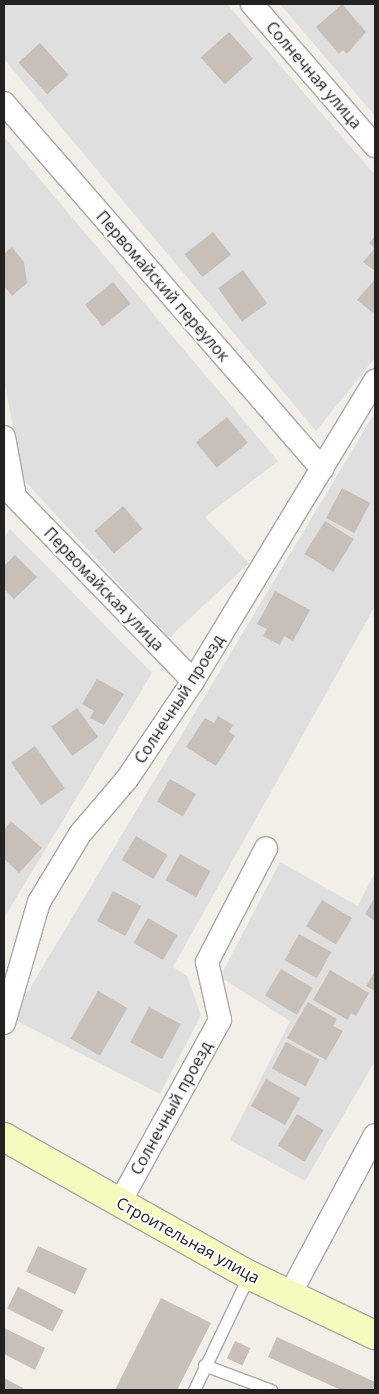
<!DOCTYPE html>
<html>
<head>
<meta charset="utf-8">
<style>
	body { margin:0 }
	#map { position:relative; width:379px; height:1394px; overflow:hidden; background:#f2efe9; font-family:"Open Sans",sans-serif }
	div>[style] { position:absolute }
	.residential>* { inset:0; background:#e0dfdf }
	.building>* { inset:0; background:#c7bfb8; transform-origin:0 0 }
	.roads { filter:drop-shadow(1px 0 #a9a9a9) drop-shadow(-1px 0 #a9a9a9) drop-shadow(0 1px #a9a9a9) drop-shadow(0 -1px #a9a9a9) }
	.lane>* { height:11px; margin:-5.5px; padding:0 5.5px; transform-origin:5.5px; border-radius:5.5px; background:#fff }
	.street>* { height:22px; margin:-11px; padding:0 11px; transform-origin:11px; border-radius:11px; background:#fff }
	.secondary>* { height:28px; margin:-14px; padding:0 14px; transform-origin:14px; border-radius:14px; background:#f7fabf }
	span { translate:-50% -50%; white-space:nowrap; text-align:center; line-height:1.15; -webkit-text-stroke:4px #fff; paint-order:stroke }
	.street-label { font-size:16px; color:#222 }
	.frame { position:absolute; inset:0; border:5px solid #222; pointer-events:none }
</style>
</head>
<body>
<div id="map">
	<div class="residential">
		<i style="clip-path:polygon(4px 4px,227px 4px,375px 175px,375px 358px,316px 431px,4px 59px)"></i>
		<i style="clip-path:polygon(280px 4px,375px 4px,375px 116px)"></i>
		<i style="clip-path:polygon(4px 137px,278px 461px,205px 517px,249px 563px,169px 638px,23px 479px,4px 380px)"></i>
		<i style="clip-path:polygon(375px 412px,375px 606px,173px 967px,187px 976px,201px 1015px,160px 1094px,17px 1021px,24px 998px)"></i>
		<i style="clip-path:polygon(10px 529px,152px 673px,4px 918px,4px 538px)"></i>
		<i style="clip-path:polygon(280px 862px,358px 906px,375px 872px,375px 1061px,305px 1181px,230px 1140px,290px 1021px,220px 977px)"></i>
	</div>
	<div class="building">
		<i style="clip-path:polygon(342px 4px,366px 32px,347px 54px,343px 50px,339px 54px,316px 27px)"></i>
		<i style="left:229px;top:32px;width:36px;height:38px;rotate:48deg"></i>
		<i style="left:40px;top:43px;width:43px;height:29px;rotate:48deg"></i>
		<i style="left:213px;top:232px;width:29px;height:36px;rotate:52deg"></i>
		<i style="clip-path:polygon(375px 236px,375px 271px,363px 262px,375px 248px,369px 243px)"></i>
		<i style="clip-path:polygon(12px 247px,24px 262px,27px 283px,12px 296px,4px 286px,4px 254px)"></i>
		<i style="left:243px;top:270px;width:41px;height:31px;rotate:54deg"></i>
		<i style="clip-path:polygon(375px 279px,375px 311px,373px 313px,357px 300px)"></i>
		<i style="left:113px;top:282px;width:28px;height:36px;rotate:51deg"></i>
		<i style="left:227px;top:417px;width:33px;height:40px;rotate:51deg"></i>
		<i style="left:342px;top:488px;width:32px;height:34px;rotate:28deg"></i>
		<i style="left:123px;top:506px;width:30px;height:38px;rotate:49deg"></i>
		<i style="left:325px;top:521px;width:34px;height:39px;rotate:32deg"></i>
		<i style="clip-path:polygon(15px 555px,37px 577px,14px 599px,4px 589px,4px 566px)"></i>
		<i style="clip-path:polygon(275px 591px,310px 610px,293px 641px,284px 636px,280px 645px,263px 636px,267px 629px,257px 624px)"></i>
		<i style="clip-path:polygon(97px 679px,124px 694px,104px 725px,90px 718px,94px 711px,82px 704px)"></i>
		<i style="left:77px;top:708px;width:36px;height:32px;rotate:54deg"></i>
		<i style="clip-path:polygon(218px 716px,233px 725px,229px 732px,235px 736px,216px 766px,186px 747px,205px 718px,214px 723px)"></i>
		<i style="left:35px;top:746px;width:52px;height:29px;rotate:55deg"></i>
		<i style="left:170px;top:779px;width:30px;height:26px;rotate:30deg"></i>
		<i style="clip-path:polygon(11px 821px,42px 848px,19px 873px,4px 859px,4px 830px)"></i>
		<i style="left:136px;top:836px;width:37px;height:28px;rotate:31deg"></i>
		<i style="left:180px;top:854px;width:35px;height:30px;rotate:29deg"></i>
		<i style="left:113px;top:891px;width:32px;height:34px;rotate:28deg"></i>
		<i style="clip-path:polygon(375px 897px,375px 921px,365px 914px)"></i>
		<i style="left:322px;top:900px;width:35px;height:31px;rotate:31deg"></i>
		<i style="left:148px;top:918px;width:34px;height:29px;rotate:30deg"></i>
		<i style="left:299px;top:934px;width:37px;height:30px;rotate:29deg"></i>
		<i style="left:281px;top:969px;width:37px;height:31px;rotate:31deg"></i>
		<i style="clip-path:polygon(330px 970px,369px 993px,356px 1016px,351px 1013px,348px 1020px,313px 1000px)"></i>
		<i style="clip-path:polygon(375px 971px,375px 991px,366px 986px)"></i>
		<i style="left:98px;top:991px;width:34px;height:55px;rotate:30deg"></i>
		<i style="clip-path:polygon(308px 1002px,337px 1019px,333px 1026px,343px 1031px,326px 1060px,287px 1038px)"></i>
		<i style="left:149px;top:1007px;width:36px;height:40px;rotate:28deg"></i>
		<i style="left:286px;top:1042px;width:38px;height:30px;rotate:28deg"></i>
		<i style="left:266px;top:1079px;width:39px;height:31px;rotate:29deg"></i>
		<i style="left:297px;top:1114px;width:31px;height:37px;rotate:31deg"></i>
		<i style="left:38px;top:1246px;width:54px;height:28px;rotate:25deg"></i>
		<i style="left:18px;top:1287px;width:51px;height:24px;rotate:27deg"></i>
		<i style="clip-path:polygon(161px 1298px,211px 1323px,177px 1390px,115px 1390px)"></i>
		<i style="clip-path:polygon(4px 1328px,45px 1348px,35px 1370px,4px 1354px)"></i>
		<i style="clip-path:polygon(277px 1337px,375px 1382px,375px 1390px,341px 1390px,268px 1357px)"></i>
		<i style="left:235px;top:1341px;width:17px;height:19px;rotate:25deg"></i>
		<i style="clip-path:polygon(4px 1378px,23px 1388px,22px 1390px,4px 1390px)"></i>
	</div>
	<div class="roads">
		<div class="lane">
			<i style="left:204px;top:1365px;width:72px;rotate:20.5deg"></i>
			<i style="left:194px;top:1390px;width:127px;rotate:-64.4deg"></i>
		</div>
		<div class="street">
			<i style="left:252px;top:4px;width:188px;rotate:49.1deg"></i>
			<i style="left:4px;top:103px;width:485px;rotate:49deg"></i>
			<i style="left:4px;top:437px;width:61px;rotate:79.6deg"></i>
			<i style="left:15px;top:497px;width:256px;rotate:45.9deg"></i>
			<i style="left:4px;top:1023px;width:126px;rotate:-73.9deg"></i>
			<i style="left:39px;top:902px;width:79px;rotate:-58.9deg"></i>
			<i style="left:80px;top:834px;width:72px;rotate:-49.5deg"></i>
			<i style="left:127px;top:779px;width:118px;rotate:-56deg"></i>
			<i style="left:193px;top:681px;width:351px;rotate:-58.8deg"></i>
			<i style="left:120px;top:1202px;width:208px;rotate:-61.2deg"></i>
			<i style="left:220px;top:1020px;width:59px;rotate:-102.6deg"></i>
			<i style="left:207px;top:962px;width:128px;rotate:-62.6deg"></i>
			<i style="left:290px;top:1294px;width:180px;rotate:-61.9deg"></i>
		</div>
		<div class="secondary">
			<i style="left:4px;top:1137px;width:281px;rotate:29.4deg"></i>
			<i style="left:249px;top:1275px;width:140px;rotate:25.5deg"></i>
		</div>
	</div>
	<div class="street-label">
		<span style="left:314px;top:75px;rotate:49deg">Солнечная улица</span>
		<span style="left:163px;top:286px;rotate:49deg">Первомайский переулок</span>
		<span style="left:104px;top:589px;rotate:46deg">Первомайская улица</span>
		<span style="left:179px;top:699px;rotate:-57deg">Солнечный проезд</span>
		<span style="left:171px;top:1108px;rotate:-61deg">Солнечный проезд</span>
		<span style="left:188px;top:1240px;rotate:29deg">Строительная улица</span>
	</div>
	<div class="frame"></div>
</div>
</body>
</html>
